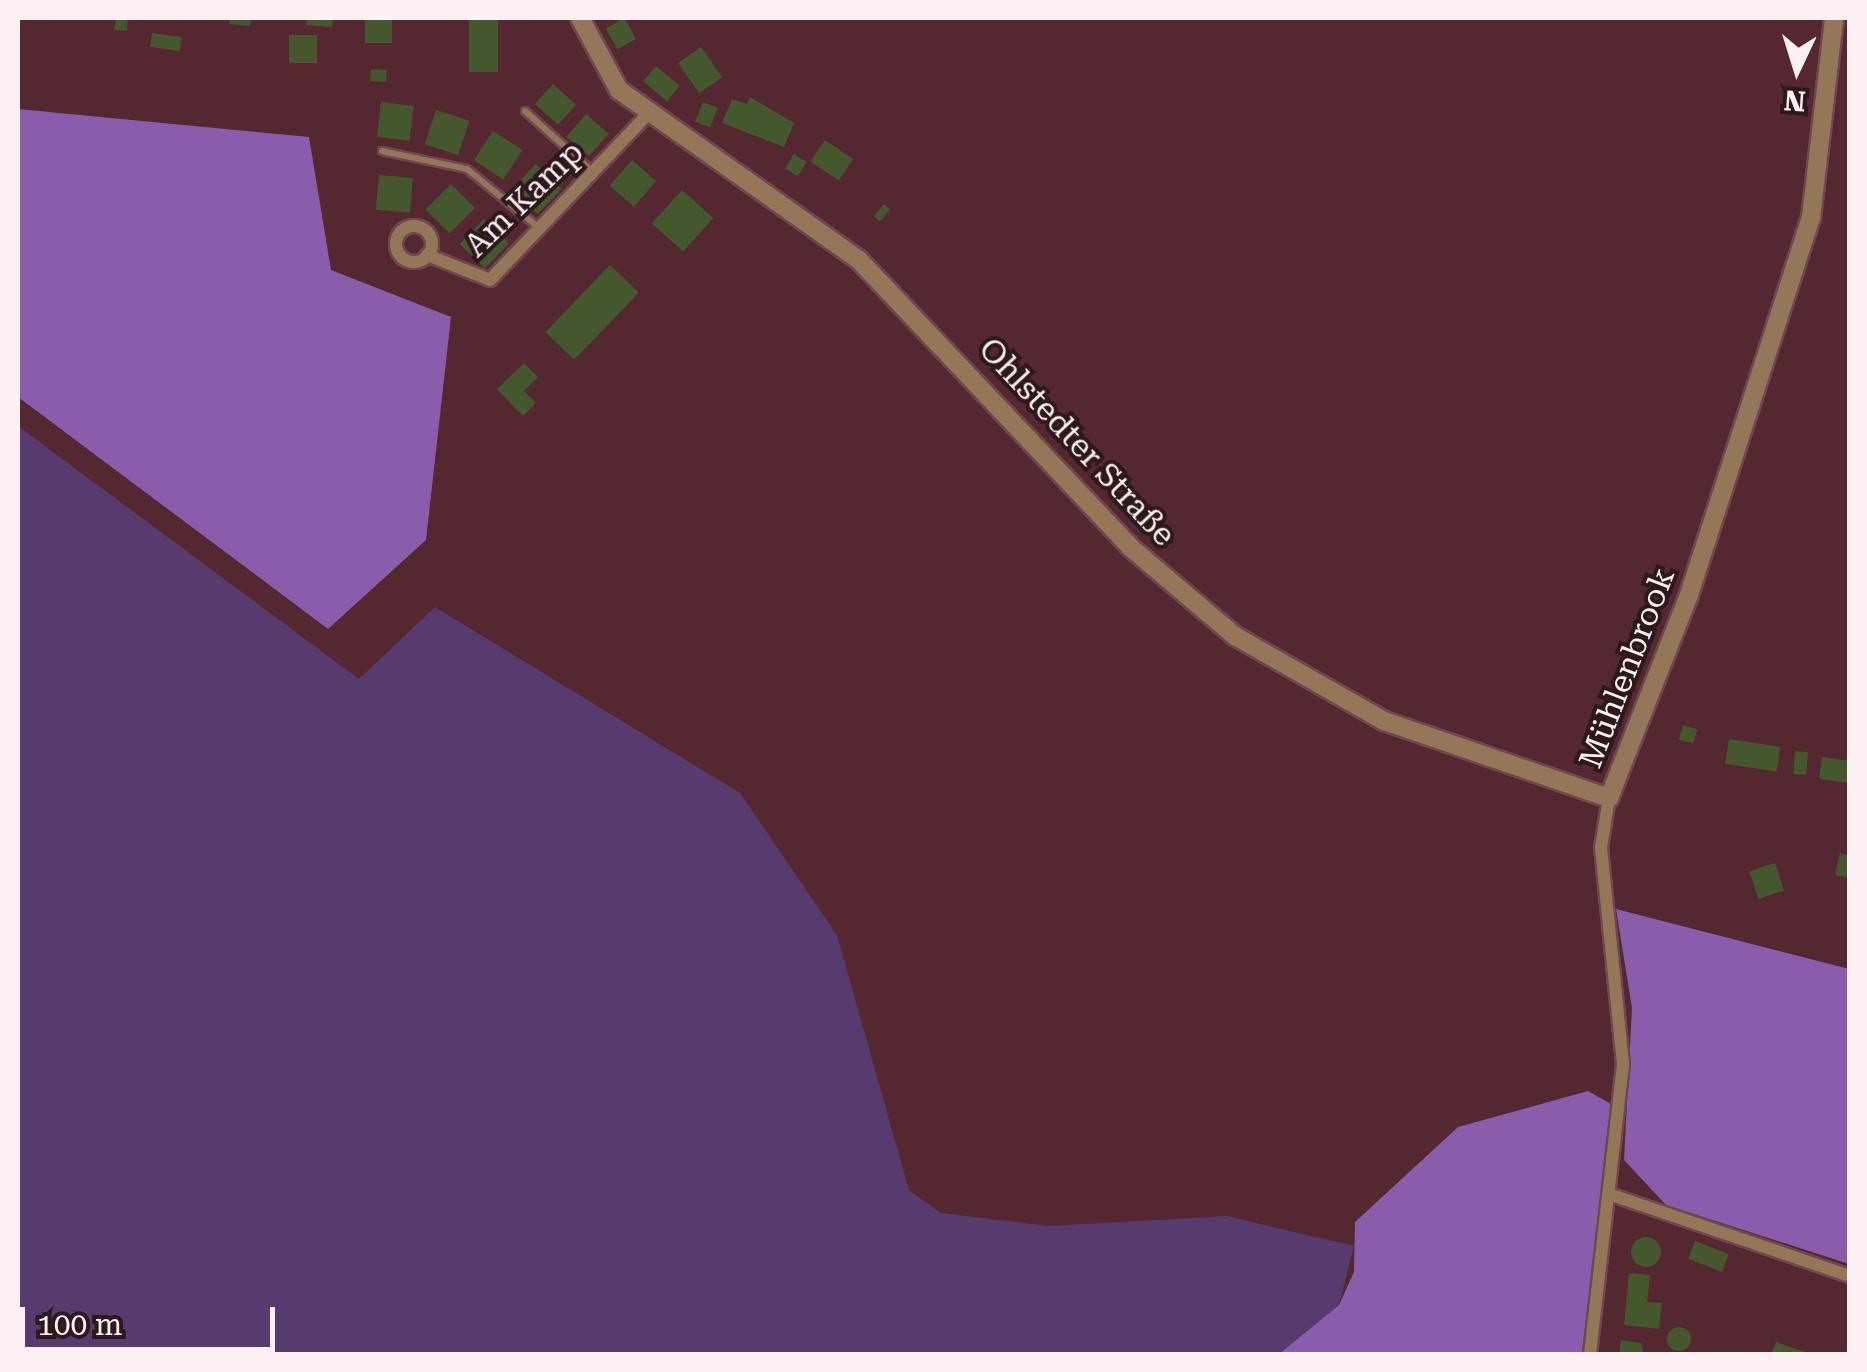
<!DOCTYPE html>
<html>
<head>
<meta charset="utf-8">
<style>
	body { margin:0 }
	#map { position:relative; width:1867px; height:1372px; overflow:hidden; background:#552730; font-family:"Roboto Serif",serif }
	div>[style] { position:absolute }
	.green>* { inset:0; background:#573a6e }
	.forest>* { inset:0; background:#895dab }
	.building>* { inset:0; background:#45582d; transform-origin:0 0 }
	.round { border-radius:50% }
	.roads { filter:drop-shadow(2px 0 #70474f) drop-shadow(-2px 0 #70474f) drop-shadow(0 2px #70474f) drop-shadow(0 -2px #70474f) }
	.service>* { height:6px; margin:-3px; padding:0 3px; transform-origin:3px; border-radius:3px; background:#937758 }
	.minor>* { height:12px; margin:-6px; padding:0 6px; transform-origin:6px; border-radius:6px; background:#937758 }
	.minor>.ring { margin:-6px; padding:0; box-sizing:content-box; background:none; border:12px solid #937758; border-radius:50% }
	.tertiary>* { height:18px; margin:-9px; padding:0 9px; transform-origin:9px; border-radius:9px; background:#937758 }
	span { translate:-50% -50%; white-space:nowrap; text-align:center; line-height:1.15; -webkit-text-stroke:8px #2d181b; paint-order:stroke }
	.street-label { font-size:32px; color:#fdf0f2 }
	.frame { position:absolute; inset:0; border:20px solid #fdf0f2; pointer-events:none }
	.north { position:absolute; left:1747px; top:20px; width:100px; height:100px; -webkit-text-stroke:8px #2d181b; paint-order:stroke; rotate:184deg; font-size:28px; font-weight:700; line-height:40px; text-align:center; color:#fdf0f2 }
	.north::after { content:''; display:block; margin:auto; width:35px; height:45px; background:#fdf0f2; clip-path:polygon(50% 0,100% 100%,50% 72%,0 100%) }
	.scale { position:absolute; left:20px; top:1307px; width:255px; height:45px; box-sizing:border-box; border:5px solid #fdf0f2; border-top:0; padding-left:12px; font-size:30px; line-height:35px; white-space:nowrap; color:#fdf0f2; -webkit-text-stroke:8px #2d181b; paint-order:stroke }
</style>
</head>
<body>
<div id="map">
	<div class="green">
		<i style="clip-path:polygon(18px 426px,359px 679px,435px 607px,740px 793px,837px 935px,909px 1190px,941px 1213px,1049px 1226px,1227px 1216px,1354px 1246px,1339px 1305px,1279px 1354px,18px 1354px)"></i>
	</div>
	<div class="forest">
		<i style="clip-path:polygon(18px 109px,309px 137px,331px 270px,451px 317px,426px 540px,328px 629px,18px 397px)"></i>
		<i style="clip-path:polygon(1616px 909px,1849px 969px,1849px 1264px,1666px 1205px,1624px 1160px,1632px 1008px)"></i>
		<i style="clip-path:polygon(1588px 1091px,1611px 1104px,1622px 1134px,1589px 1354px,1279px 1354px,1339px 1305px,1354px 1272px,1355px 1222px,1458px 1127px)"></i>
	</div>
	<div class="building">
		<i style="clip-path:polygon(116px 18px,128px 18px,127px 31px,114px 30px)"></i>
		<i style="clip-path:polygon(230px 18px,251px 18px,250px 26px,229px 24px)"></i>
		<i style="clip-path:polygon(307px 18px,333px 18px,332px 27px,306px 25px)"></i>
		<i style="left:365px;top:18px;width:27px;height:25px"></i>
		<i style="left:469px;top:18px;width:29px;height:54px"></i>
		<i style="left:624px;top:18px;width:24px;height:21px;rotate:60deg"></i>
		<i style="left:152px;top:33px;width:30px;height:14px;rotate:8deg"></i>
		<i style="left:289px;top:35px;width:28px;height:28px"></i>
		<i style="left:701px;top:47px;width:37px;height:28px;rotate:55deg"></i>
		<i style="left:656px;top:66px;width:31px;height:20px;rotate:40deg"></i>
		<i style="left:371px;top:69px;width:16px;height:12px;rotate:4deg"></i>
		<i style="left:553px;top:84px;width:31px;height:27px;rotate:42deg"></i>
		<i style="clip-path:polygon(750px 97px,794px 123px,784px 147px,722px 123px,732px 99px,747px 104px)"></i>
		<i style="left:381px;top:102px;width:33px;height:35px;rotate:7deg"></i>
		<i style="left:703px;top:102px;width:16px;height:21px;rotate:22deg"></i>
		<i style="left:436px;top:110px;width:35px;height:36px;rotate:18deg"></i>
		<i style="left:586px;top:114px;width:30px;height:30px;rotate:41deg"></i>
		<i style="left:493px;top:131px;width:35px;height:35px;rotate:33deg"></i>
		<i style="left:825px;top:140px;width:34px;height:26px;rotate:34deg"></i>
		<i style="left:794px;top:154px;width:15px;height:17px;rotate:32deg"></i>
		<i style="left:632px;top:160px;width:32px;height:34px;rotate:41deg"></i>
		<i style="left:536px;top:164px;width:36px;height:35px;rotate:44deg"></i>
		<i style="left:379px;top:175px;width:34px;height:35px;rotate:5deg"></i>
		<i style="left:451px;top:184px;width:34px;height:36px;rotate:45deg"></i>
		<i style="left:682px;top:190px;width:42px;height:45px;rotate:42deg"></i>
		<i style="left:884px;top:204px;width:8px;height:16px;rotate:40deg"></i>
		<i style="left:484px;top:219px;width:35px;height:35px;rotate:44deg"></i>
		<i style="left:610px;top:265px;width:40px;height:93px;rotate:44deg"></i>
		<i style="clip-path:polygon(524px 363px,538px 377px,524px 391px,536px 403px,523px 416px,497px 389px)"></i>
		<i style="left:1683px;top:725px;width:15px;height:15px;rotate:16deg"></i>
		<i style="left:1729px;top:739px;width:52px;height:25px;rotate:9deg"></i>
		<i style="left:1795px;top:751px;width:13px;height:23px;rotate:4deg"></i>
		<i style="left:1822px;top:757px;width:28px;height:22px;rotate:8deg"></i>
		<i style="clip-path:polygon(1840px 853px,1850px 856px,1850px 878px,1835px 875px)"></i>
		<i style="left:1775px;top:863px;width:29px;height:27px;rotate:72deg"></i>
		<i class="round" style="left:1631px;top:1237px;width:30px;height:30px"></i>
		<i style="left:1695px;top:1241px;width:36px;height:19px;rotate:21deg"></i>
		<i style="clip-path:polygon(1629px 1273px,1650px 1275px,1647px 1302px,1662px 1303px,1659px 1329px,1624px 1325px)"></i>
		<i class="round" style="left:1667px;top:1327px;width:24px;height:24px"></i>
		<i style="clip-path:polygon(1621px 1340px,1641px 1343px,1644px 1354px,1619px 1354px)"></i>
		<i style="clip-path:polygon(1776px 1342px,1811px 1354px,1771px 1354px)"></i>
	</div>
	<div class="roads">
		<div class="service">
			<i style="left:525px;top:111px;width:91px;rotate:41.9deg"></i>
			<i style="left:382px;top:151px;width:87px;rotate:12deg"></i>
			<i style="left:467px;top:169px;width:93px;rotate:39.3deg"></i>
		</div>
		<div class="minor">
			<i class="ring" style="left:396px;top:226px;width:24px;height:24px"></i>
			<i style="left:427px;top:255px;width:68px;rotate:21.6deg"></i>
			<i style="left:490px;top:280px;width:228px;rotate:-46.4deg"></i>
			<i style="left:1612px;top:1195px;width:251px;rotate:18.8deg"></i>
			<i style="left:1590px;top:1354px;width:292px;rotate:-83.5deg"></i>
			<i style="left:1623px;top:1064px;width:217px;rotate:-95.8deg"></i>
			<i style="left:1601px;top:848px;width:51px;rotate:-80.9deg"></i>
		</div>
		<div class="tertiary">
			<i style="left:580px;top:18px;width:82px;rotate:61.6deg"></i>
			<i style="left:619px;top:90px;width:294px;rotate:35.3deg"></i>
			<i style="left:859px;top:260px;width:395px;rotate:46.6deg"></i>
			<i style="left:1130px;top:547px;width:138px;rotate:40.3deg"></i>
			<i style="left:1235px;top:636px;width:172px;rotate:29.7deg"></i>
			<i style="left:1384px;top:721px;width:238px;rotate:18.9deg"></i>
			<i style="left:1609px;top:798px;width:218px;rotate:-68.5deg"></i>
			<i style="left:1689px;top:595px;width:396px;rotate:-72.1deg"></i>
			<i style="left:1811px;top:218px;width:201px;rotate:-83.4deg"></i>
		</div>
	</div>
	<div class="street-label">
		<span style="left:524px;top:199px;rotate:-44deg">Am Kamp</span>
		<span style="left:1077px;top:442px;rotate:47deg">Ohlstedter Straße</span>
		<span style="left:1627px;top:668px;rotate:-69deg">Mühlenbrook</span>
	</div>
	<div class="frame"></div>
	<div class="north">N</div>
	<div class="scale">100 m</div>
</div>
</body>
</html>
